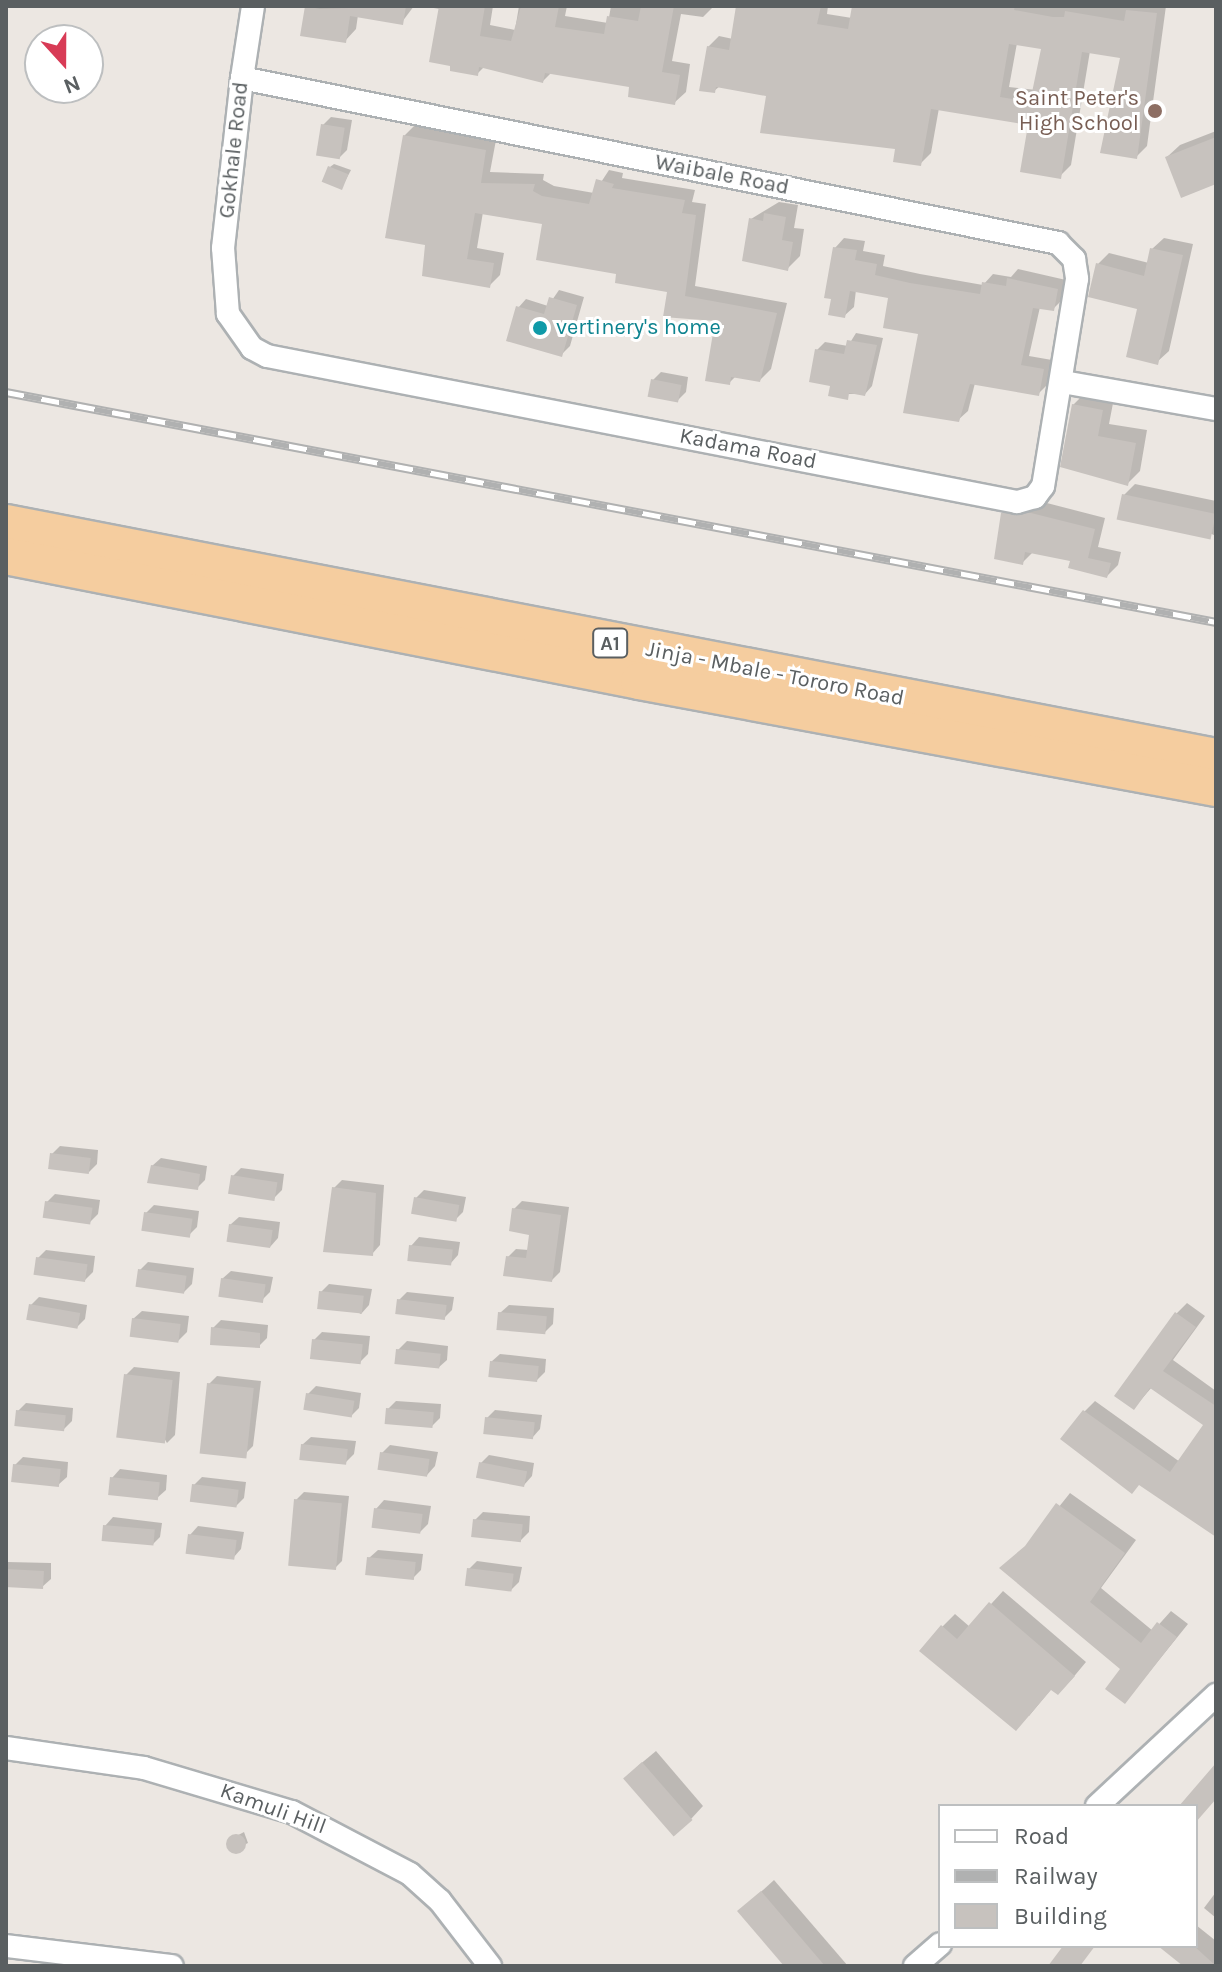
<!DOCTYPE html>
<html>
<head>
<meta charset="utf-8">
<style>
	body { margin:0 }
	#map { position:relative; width:1222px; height:1972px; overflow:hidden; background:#ece7e2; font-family:Karla,sans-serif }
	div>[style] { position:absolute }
	.shadow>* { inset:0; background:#0003 }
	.building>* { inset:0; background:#c7c2be; transform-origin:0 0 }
	.round { border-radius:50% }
	.roads { filter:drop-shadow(2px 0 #adb1b3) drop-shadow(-2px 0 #adb1b3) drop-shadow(0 2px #adb1b3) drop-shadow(0 -2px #adb1b3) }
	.minor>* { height:22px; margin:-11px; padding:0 11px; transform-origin:11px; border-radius:11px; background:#fff }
	.trunk>* { height:36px; margin:-18px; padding:0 18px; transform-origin:18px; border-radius:18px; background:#f5cd9f }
	.rail>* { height:9px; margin-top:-4.5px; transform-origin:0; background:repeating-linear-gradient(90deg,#fff 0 18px,#b0b1b1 0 36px); box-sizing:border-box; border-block:2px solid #b0b1b1 }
	.dots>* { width:22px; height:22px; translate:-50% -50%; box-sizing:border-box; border:4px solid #fff; border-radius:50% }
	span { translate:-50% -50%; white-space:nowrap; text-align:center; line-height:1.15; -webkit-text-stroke:6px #fff; paint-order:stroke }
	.shield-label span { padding:2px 6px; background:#fff; border:2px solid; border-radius:6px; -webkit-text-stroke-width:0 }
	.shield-label { font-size:20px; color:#5a5f61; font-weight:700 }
	.education-label { font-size:22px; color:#785e54 }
	.right { translate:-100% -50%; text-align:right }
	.street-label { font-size:22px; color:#5a5f61 }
	.culture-label { font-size:22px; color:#0d838f }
	.left { translate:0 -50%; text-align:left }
	.frame { position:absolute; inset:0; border:8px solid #5a5f61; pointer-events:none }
	.legend { position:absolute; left:938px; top:1804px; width:260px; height:144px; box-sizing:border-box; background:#fff; border:2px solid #bdbfc0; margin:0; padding:10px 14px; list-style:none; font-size:24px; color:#5a5f61 }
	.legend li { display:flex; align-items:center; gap:16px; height:40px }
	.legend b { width:40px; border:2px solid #bdbfc0 }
	.north { position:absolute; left:24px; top:24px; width:80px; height:80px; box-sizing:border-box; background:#fff; border:2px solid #bdbfc0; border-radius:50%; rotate:159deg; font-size:22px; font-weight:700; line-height:32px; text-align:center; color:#5a5f61 }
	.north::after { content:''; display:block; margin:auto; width:28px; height:36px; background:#d83b56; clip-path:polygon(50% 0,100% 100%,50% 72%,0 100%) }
</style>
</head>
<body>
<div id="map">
	<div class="shadow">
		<i style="clip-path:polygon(414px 6px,402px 22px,358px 15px,356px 29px,345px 41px,307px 7px)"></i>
		<i style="clip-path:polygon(421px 6px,493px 6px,490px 25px,515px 30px,519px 6px,567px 6px,565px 16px,608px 23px,611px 6px,714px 6px,703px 17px,681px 14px,672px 61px,690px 64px,686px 92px,674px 103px,632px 85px,552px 72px,543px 81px,485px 66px,477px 74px,440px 9px)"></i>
		<i style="clip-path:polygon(evenodd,739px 6px,828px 6px,827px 14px,852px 18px,854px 6px,1166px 6px,1147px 146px,1136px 157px,1123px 56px,1090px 51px,1071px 165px,1060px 176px,1030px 124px,939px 108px,931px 153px,920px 164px,897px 147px,769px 94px,720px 86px,714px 91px,708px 47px,719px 36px,733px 39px,739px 6px,1017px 43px,1043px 48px,1036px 90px,1009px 87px,1017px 43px)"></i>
		<i style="clip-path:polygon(331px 117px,352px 120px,347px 150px,339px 158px,323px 125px)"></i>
		<i style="clip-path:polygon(415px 125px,496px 140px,490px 172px,544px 174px,543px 180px,554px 186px,594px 193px,609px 170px,623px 173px,622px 178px,695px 190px,692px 202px,706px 204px,695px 286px,787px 303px,771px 369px,760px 380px,736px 376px,729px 383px,718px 319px,669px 290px,619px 272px,544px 223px,483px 212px,477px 248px,504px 253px,500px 275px,489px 286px,428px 243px,404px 136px)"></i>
		<i style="clip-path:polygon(1216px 131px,1216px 182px,1167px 157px,1180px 145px)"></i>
		<i style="clip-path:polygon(334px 164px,351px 170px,342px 187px,330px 167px)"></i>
		<i style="clip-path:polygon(779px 202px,798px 205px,794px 228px,804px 229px,800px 256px,787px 269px,751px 219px)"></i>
		<i style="clip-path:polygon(844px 238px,865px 241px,863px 251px,885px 255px,883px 266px,920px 274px,983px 285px,993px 274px,1011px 277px,1018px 269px,1066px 280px,1062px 300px,1053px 309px,1040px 307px,1029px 356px,1052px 360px,1048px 384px,1038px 394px,975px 383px,968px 411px,958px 420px,921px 332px,890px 296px,856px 290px,854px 307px,844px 316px,835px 248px)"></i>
		<i style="clip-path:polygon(1164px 238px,1193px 244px,1169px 351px,1157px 362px,1139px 308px,1098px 264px,1109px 253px,1149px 263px,1152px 249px)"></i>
		<i style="clip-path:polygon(559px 290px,584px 297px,570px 346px,562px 354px,518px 308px,526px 299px,548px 306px)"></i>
		<i style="clip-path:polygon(856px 333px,883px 338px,872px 386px,865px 394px,831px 394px,833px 384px,817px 350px,825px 342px,848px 346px)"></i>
		<i style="clip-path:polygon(661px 372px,688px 377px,686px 392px,678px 400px,653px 380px)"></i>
		<i style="clip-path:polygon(1086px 392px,1114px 398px,1109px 424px,1147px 430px,1140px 471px,1127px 484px,1073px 405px)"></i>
		<i style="clip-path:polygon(1135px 484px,1216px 501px,1216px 536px,1124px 495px)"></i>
		<i style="clip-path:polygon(1043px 502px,1105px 518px,1098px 547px,1121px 552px,1118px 565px,1107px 576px,1073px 560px,1033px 552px,1022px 563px,1003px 514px,1014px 503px)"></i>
		<i style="clip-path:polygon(60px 1146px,98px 1150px,97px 1164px,89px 1172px,52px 1154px)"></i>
		<i style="clip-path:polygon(161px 1158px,207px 1166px,205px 1180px,197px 1188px,152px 1166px)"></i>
		<i style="clip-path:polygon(241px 1168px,284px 1174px,282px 1190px,274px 1198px,233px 1176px)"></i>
		<i style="clip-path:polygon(342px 1180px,384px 1185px,380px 1245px,372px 1254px,334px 1188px)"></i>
		<i style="clip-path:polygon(424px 1190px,466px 1197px,463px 1212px,455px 1220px,416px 1198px)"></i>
		<i style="clip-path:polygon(55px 1194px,100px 1200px,98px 1214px,89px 1223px,47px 1202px)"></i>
		<i style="clip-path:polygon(522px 1201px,569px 1207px,560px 1272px,552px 1280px,508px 1257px,516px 1249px,529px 1250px,531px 1233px,514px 1209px)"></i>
		<i style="clip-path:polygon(154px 1205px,199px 1211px,197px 1227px,189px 1235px,146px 1213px)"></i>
		<i style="clip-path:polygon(239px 1217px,280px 1222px,278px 1238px,270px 1247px,230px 1225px)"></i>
		<i style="clip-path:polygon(419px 1237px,460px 1242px,458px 1255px,450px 1264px,411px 1246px)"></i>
		<i style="clip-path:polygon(46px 1250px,95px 1256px,93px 1272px,85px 1280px,38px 1258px)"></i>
		<i style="clip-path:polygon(148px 1262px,194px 1268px,192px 1284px,184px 1292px,140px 1270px)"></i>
		<i style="clip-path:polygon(231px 1271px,273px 1277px,270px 1292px,262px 1300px,222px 1279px)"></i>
		<i style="clip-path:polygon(329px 1284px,372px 1289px,369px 1305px,361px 1314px,321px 1292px)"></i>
		<i style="clip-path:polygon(407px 1292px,454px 1297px,452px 1310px,444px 1318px,399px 1300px)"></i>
		<i style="clip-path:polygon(39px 1297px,87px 1305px,85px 1319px,77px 1327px,31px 1305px)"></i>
		<i style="clip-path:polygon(1187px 1303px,1205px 1316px,1173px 1360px,1216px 1391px,1216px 1535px,1084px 1412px,1095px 1401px,1180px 1462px,1205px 1425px,1152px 1387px,1134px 1408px,1177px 1313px)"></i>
		<i style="clip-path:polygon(509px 1305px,554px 1308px,553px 1324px,545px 1332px,500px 1313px)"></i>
		<i style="clip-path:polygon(142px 1311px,189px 1316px,187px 1332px,178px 1341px,133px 1319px)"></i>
		<i style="clip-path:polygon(221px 1320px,268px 1325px,267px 1338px,259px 1346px,213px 1328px)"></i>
		<i style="clip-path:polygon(322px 1332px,370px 1336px,368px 1354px,360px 1362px,314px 1340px)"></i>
		<i style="clip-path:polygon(407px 1341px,448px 1346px,447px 1360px,438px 1368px,398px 1350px)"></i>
		<i style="clip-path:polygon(500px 1354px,546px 1359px,545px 1372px,537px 1380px,491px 1362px)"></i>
		<i style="clip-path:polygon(134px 1367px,180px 1372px,175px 1435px,167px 1443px,126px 1375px)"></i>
		<i style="clip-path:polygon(217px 1376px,261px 1381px,253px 1446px,245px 1454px,209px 1384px)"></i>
		<i style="clip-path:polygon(316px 1386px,361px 1393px,359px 1408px,351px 1416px,308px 1394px)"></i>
		<i style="clip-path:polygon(396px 1401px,441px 1404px,440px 1418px,432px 1426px,388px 1409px)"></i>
		<i style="clip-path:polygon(26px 1403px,73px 1408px,72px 1421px,64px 1429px,18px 1411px)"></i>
		<i style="clip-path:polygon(495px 1410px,542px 1415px,540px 1429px,532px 1438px,487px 1418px)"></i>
		<i style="clip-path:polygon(311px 1437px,356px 1441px,354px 1454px,346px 1462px,302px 1445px)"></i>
		<i style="clip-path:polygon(390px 1445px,438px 1452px,435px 1466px,427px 1475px,382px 1453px)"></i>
		<i style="clip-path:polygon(489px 1455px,534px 1463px,532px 1476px,524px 1485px,481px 1463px)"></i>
		<i style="clip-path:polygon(23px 1457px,68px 1462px,67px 1477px,58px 1485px,15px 1465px)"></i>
		<i style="clip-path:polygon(120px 1469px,167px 1475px,166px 1490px,157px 1498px,112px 1478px)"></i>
		<i style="clip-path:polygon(202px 1477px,246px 1482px,244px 1498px,236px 1506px,194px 1485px)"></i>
		<i style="clip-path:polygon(304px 1492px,349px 1496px,342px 1561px,334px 1569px,296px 1500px)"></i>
		<i style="clip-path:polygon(1070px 1493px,1136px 1540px,1101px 1588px,1153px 1631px,1171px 1611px,1188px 1624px,1125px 1702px,1123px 1669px,1031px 1542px)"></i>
		<i style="clip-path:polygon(384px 1500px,431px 1506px,428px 1524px,420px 1532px,376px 1509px)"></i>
		<i style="clip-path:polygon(483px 1512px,530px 1516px,529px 1532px,521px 1540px,475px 1520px)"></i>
		<i style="clip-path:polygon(113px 1517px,162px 1523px,160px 1537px,152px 1545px,105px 1526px)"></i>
		<i style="clip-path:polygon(198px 1526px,244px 1532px,241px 1549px,233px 1558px,190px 1535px)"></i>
		<i style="clip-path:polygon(378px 1550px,423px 1554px,421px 1570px,413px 1578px,369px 1558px)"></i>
		<i style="clip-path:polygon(477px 1561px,522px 1567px,519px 1582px,511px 1590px,469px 1569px)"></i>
		<i style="clip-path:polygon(8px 1562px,51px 1563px,51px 1579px,42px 1587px,6px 1585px)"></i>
		<i style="clip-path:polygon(1003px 1591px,1086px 1662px,1071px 1680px,1052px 1688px,1029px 1716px,942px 1627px,955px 1614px,970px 1627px)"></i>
		<i style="clip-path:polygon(656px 1751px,703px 1806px,691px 1819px,638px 1766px)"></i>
		<i style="clip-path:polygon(244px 1832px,248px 1843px,233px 1850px,229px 1840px)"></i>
		<i style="clip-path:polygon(774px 1880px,848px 1966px,787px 1966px,740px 1911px)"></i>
		<i style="clip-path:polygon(1216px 1892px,1216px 1918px,1204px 1908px)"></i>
		<i style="clip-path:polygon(1196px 1925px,1216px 1941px,1216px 1966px,1187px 1966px,1174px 1946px,1196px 1946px)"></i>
	</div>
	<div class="building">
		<i style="clip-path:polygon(305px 6px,320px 9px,406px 6px,403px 25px,350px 16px,346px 43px,300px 36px)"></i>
		<i style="clip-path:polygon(439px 6px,485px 6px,480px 36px,511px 41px,521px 6px,559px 6px,555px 27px,604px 34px,607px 16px,638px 21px,641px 6px,674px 6px,662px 72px,680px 75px,675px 105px,628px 97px,629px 87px,545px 73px,543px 83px,479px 67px,478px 76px,450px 71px,450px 66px,429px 62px)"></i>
		<i style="clip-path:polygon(evenodd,736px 6px,821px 6px,817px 24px,848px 29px,852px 6px,1015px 6px,1014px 10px,1053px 17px,1064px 17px,1065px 11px,1124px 21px,1126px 10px,1157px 13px,1137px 159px,1100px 153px,1120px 58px,1082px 52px,1061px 179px,1020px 172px,1028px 125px,931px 109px,921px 166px,893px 162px,895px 149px,760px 133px,766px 96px,716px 87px,715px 93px,699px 91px,707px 46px,729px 50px,736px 6px,1009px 44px,1041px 49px,1030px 102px,1000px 97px,1009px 44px)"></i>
		<i style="left:321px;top:124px;width:24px;height:32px;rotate:9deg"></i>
		<i style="clip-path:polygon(403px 135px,486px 150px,481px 183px,535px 184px,533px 191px,542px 196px,589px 204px,596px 179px,614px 184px,612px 188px,685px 200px,682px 213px,696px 215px,685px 296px,777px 313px,760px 382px,731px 377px,730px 385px,705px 381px,715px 321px,663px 317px,667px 292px,615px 283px,616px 274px,536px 260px,542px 224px,475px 213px,467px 259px,494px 263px,490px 288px,422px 276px,425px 245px,385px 238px)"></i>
		<i style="clip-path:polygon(1216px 137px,1216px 184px,1181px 198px,1165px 157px)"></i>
		<i style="left:328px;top:166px;width:22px;height:17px;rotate:22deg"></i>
		<i style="clip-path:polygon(764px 213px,786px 217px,782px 240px,793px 242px,788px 271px,742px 261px,749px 218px,763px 221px)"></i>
		<i style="clip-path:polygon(833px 247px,857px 250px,855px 260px,877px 264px,875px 275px,910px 283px,980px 294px,982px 282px,1006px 286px,1007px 278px,1058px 289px,1054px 311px,1033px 308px,1021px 365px,1044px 369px,1039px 396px,970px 384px,959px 422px,903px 413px,918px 334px,883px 328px,888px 298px,850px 291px,845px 318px,828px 315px,831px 299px,824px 298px)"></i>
		<i style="clip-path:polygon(1150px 248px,1183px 255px,1158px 365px,1126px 357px,1137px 309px,1088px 297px,1096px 263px,1144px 276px)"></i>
		<i style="clip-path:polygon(549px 297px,577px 305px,562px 357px,506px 341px,516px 306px,544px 314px)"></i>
		<i style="clip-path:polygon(847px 340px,877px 345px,865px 396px,849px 393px,848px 400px,828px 396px,830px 386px,809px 382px,815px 349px,844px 354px)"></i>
		<i style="left:651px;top:379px;width:31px;height:18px;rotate:11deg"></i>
		<i style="clip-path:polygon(1072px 404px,1103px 410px,1098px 436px,1136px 443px,1128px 486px,1060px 467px)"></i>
		<i style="left:1122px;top:494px;width:96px;height:26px;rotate:12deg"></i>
		<i style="clip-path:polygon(1001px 513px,1031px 513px,1095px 529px,1088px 558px,1111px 563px,1107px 578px,1068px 568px,1070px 561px,1025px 552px,1023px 565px,994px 559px)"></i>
		<i style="left:50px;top:1153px;width:41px;height:16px;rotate:7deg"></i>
		<i style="clip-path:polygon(151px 1165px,200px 1174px,198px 1190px,147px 1183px)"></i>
		<i style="left:231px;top:1175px;width:47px;height:19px;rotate:9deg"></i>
		<i style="clip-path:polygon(332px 1187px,376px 1193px,373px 1256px,323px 1252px)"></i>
		<i style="left:414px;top:1197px;width:46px;height:17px;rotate:10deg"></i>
		<i style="left:45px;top:1201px;width:48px;height:17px;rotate:8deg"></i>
		<i style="clip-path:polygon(512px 1208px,561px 1215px,552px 1282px,503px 1276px,506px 1256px,526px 1258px,529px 1235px,509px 1231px)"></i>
		<i style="left:144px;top:1212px;width:49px;height:19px;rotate:8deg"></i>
		<i style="left:229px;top:1224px;width:44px;height:18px;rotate:8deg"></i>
		<i style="left:409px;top:1245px;width:44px;height:16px;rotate:6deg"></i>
		<i style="left:36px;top:1257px;width:52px;height:18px;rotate:8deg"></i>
		<i style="left:138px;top:1269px;width:49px;height:18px;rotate:8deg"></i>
		<i style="left:221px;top:1278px;width:45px;height:19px;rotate:8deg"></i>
		<i style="left:319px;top:1291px;width:45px;height:18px;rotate:6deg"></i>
		<i style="left:397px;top:1299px;width:50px;height:15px;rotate:7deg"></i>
		<i style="left:29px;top:1304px;width:52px;height:16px;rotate:10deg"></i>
		<i style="left:498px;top:1312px;width:49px;height:18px;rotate:5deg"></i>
		<i style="clip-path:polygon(1175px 1312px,1196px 1327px,1163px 1371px,1216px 1406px,1216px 1537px,1139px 1485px,1132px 1494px,1060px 1439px,1083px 1410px,1170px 1472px,1203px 1425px,1150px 1388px,1134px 1410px,1114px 1396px)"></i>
		<i style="left:132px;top:1318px;width:49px;height:19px;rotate:7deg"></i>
		<i style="clip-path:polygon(211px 1327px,260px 1333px,260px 1348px,210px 1345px)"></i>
		<i style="left:312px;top:1339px;width:51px;height:20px;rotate:6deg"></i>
		<i style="left:396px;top:1349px;width:45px;height:15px;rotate:6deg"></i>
		<i style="left:490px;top:1361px;width:49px;height:16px;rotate:6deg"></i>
		<i style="left:124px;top:1374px;width:49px;height:64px;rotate:7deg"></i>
		<i style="left:207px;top:1383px;width:47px;height:71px;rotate:6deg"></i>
		<i style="left:306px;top:1393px;width:49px;height:17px;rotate:9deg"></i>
		<i style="left:386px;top:1408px;width:48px;height:16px;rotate:5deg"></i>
		<i style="left:16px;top:1410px;width:50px;height:16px;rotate:6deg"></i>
		<i style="left:485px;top:1417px;width:50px;height:17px;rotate:6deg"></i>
		<i style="left:301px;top:1444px;width:47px;height:16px;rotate:6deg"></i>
		<i style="left:380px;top:1452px;width:50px;height:18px;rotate:8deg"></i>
		<i style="left:479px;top:1462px;width:49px;height:16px;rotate:11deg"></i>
		<i style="left:13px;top:1464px;width:48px;height:18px;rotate:6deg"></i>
		<i style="left:110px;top:1477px;width:50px;height:18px;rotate:6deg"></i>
		<i style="left:192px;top:1484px;width:47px;height:18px;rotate:7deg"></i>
		<i style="left:294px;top:1499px;width:48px;height:67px;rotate:5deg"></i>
		<i style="clip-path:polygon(1056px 1503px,1125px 1553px,1090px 1602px,1141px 1643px,1157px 1622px,1177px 1637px,1125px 1704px,1105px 1689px,1120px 1669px,999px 1568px,1025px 1546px)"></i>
		<i style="left:374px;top:1508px;width:49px;height:20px;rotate:7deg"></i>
		<i style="left:473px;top:1519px;width:50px;height:18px;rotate:6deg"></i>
		<i style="left:103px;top:1525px;width:52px;height:16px;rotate:5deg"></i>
		<i style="left:188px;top:1534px;width:49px;height:20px;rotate:7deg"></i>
		<i style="left:367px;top:1557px;width:49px;height:18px;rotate:6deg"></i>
		<i style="left:467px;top:1568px;width:47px;height:18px;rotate:7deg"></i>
		<i style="left:6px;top:1569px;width:38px;height:18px;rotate:3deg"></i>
		<i style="clip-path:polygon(989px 1602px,1075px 1676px,1058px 1695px,1051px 1690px,1016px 1731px,919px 1651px,941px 1625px,957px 1639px)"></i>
		<i style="left:642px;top:1762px;width:77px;height:25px;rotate:49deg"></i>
		<i style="clip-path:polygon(1216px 1763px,1216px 1799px,1196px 1822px,1196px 1806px,1179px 1806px)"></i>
		<i class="round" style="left:226px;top:1834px;width:20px;height:20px"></i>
		<i style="clip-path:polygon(761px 1891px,825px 1966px,784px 1966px,737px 1911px)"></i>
		<i style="clip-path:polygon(1063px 1946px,1095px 1946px,1080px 1966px,1048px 1966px)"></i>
		<i style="clip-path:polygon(1158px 1946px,1194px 1946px,1216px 1966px,1183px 1966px)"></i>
	</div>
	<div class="roads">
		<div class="minor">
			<i style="left:242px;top:78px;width:833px;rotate:11.43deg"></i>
			<i style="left:1058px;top:243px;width:23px;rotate:45deg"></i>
			<i style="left:1074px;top:259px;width:20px;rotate:81deg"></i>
			<i style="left:1077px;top:279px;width:210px;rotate:99.3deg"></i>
			<i style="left:1043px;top:486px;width:14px;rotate:126deg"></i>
			<i style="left:1035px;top:497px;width:19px;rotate:164deg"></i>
			<i style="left:1017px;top:502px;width:764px;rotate:-168.98deg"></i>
			<i style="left:267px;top:356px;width:17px;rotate:-152deg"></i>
			<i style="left:252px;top:348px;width:42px;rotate:-125.2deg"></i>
			<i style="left:228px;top:314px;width:66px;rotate:-94.3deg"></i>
			<i style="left:223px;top:248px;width:171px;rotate:-83.6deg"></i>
			<i style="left:242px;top:78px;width:73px;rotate:-81.3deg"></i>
			<i style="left:1063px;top:382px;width:155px;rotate:10deg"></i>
			<i style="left:6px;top:1748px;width:139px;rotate:8.2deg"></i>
			<i style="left:144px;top:1768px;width:154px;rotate:16.6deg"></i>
			<i style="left:292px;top:1812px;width:133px;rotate:27.7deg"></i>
			<i style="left:410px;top:1874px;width:40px;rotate:42deg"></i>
			<i style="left:440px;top:1901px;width:82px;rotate:52.4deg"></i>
			<i style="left:1097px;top:1806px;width:163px;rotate:-43deg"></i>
			<i style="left:6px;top:1946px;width:167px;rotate:6.9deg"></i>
			<i style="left:915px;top:1966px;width:33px;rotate:-41deg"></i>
		</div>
		<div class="trunk">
			<i style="left:6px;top:523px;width:1232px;rotate:10.95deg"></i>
			<i style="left:6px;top:556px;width:645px;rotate:11.17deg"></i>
			<i style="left:639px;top:681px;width:587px;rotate:10.51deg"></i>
		</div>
	</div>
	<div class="rail">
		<i style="left:6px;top:392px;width:1232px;rotate:10.76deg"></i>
	</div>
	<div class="dots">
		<i style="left:1155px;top:111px;background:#8d6e63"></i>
		<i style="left:540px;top:328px;background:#0f9aa8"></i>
	</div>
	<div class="shield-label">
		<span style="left:610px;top:643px">A1</span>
	</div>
	<div class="education-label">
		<span class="right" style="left:1139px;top:111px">Saint Peter's<br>High School</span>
	</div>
	<div class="street-label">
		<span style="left:234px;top:150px;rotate:-84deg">Gokhale Road</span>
		<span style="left:722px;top:175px;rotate:11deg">Waibale Road</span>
		<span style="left:748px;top:449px;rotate:11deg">Kadama Road</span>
		<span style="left:775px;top:674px;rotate:11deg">Jinja - Mbale - Tororo Road</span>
		<span style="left:273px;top:1809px;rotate:20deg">Kamuli Hill</span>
	</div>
	<div class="culture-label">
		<span class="left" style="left:556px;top:328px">vertinery's home</span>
	</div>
	<div class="frame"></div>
	<ul class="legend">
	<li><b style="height:10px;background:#fff"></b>Road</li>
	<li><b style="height:10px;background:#b0b1b1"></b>Railway</li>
	<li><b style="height:22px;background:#c7c2be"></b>Building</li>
	</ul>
	<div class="north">N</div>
</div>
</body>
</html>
